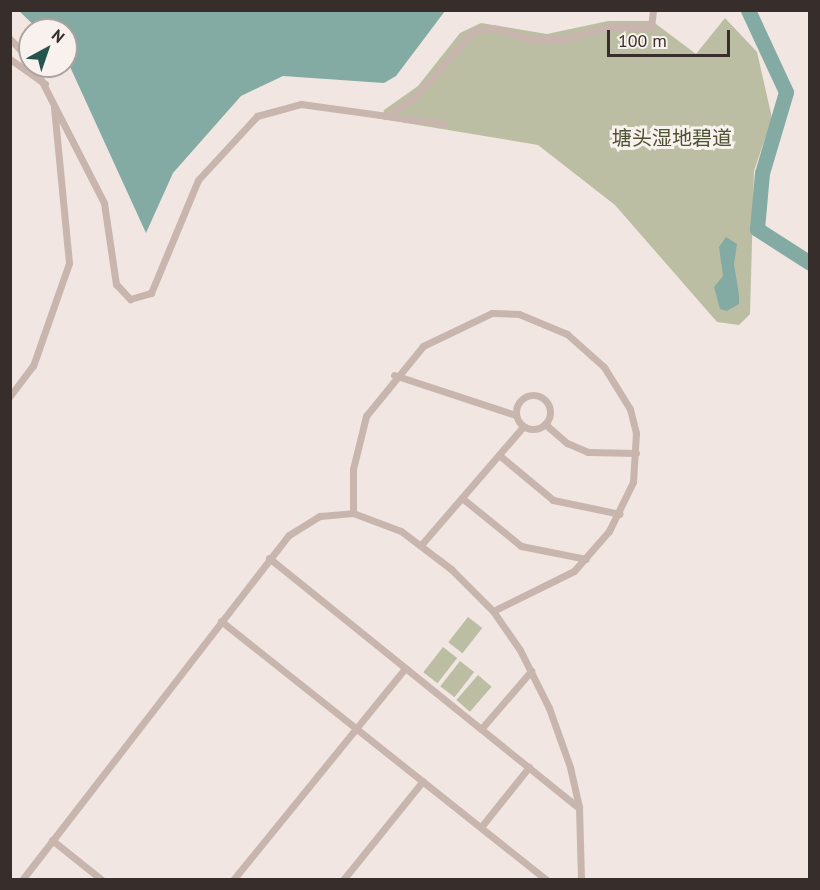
<!DOCTYPE html>
<html>
<head>
<meta charset="utf-8">
<style>
	body { margin:0 }
	#map { position:relative; width:820px; height:890px; overflow:hidden; background:#f1e6e1; font-family:"PT Sans","Noto Sans SC",sans-serif }
	div>[style] { position:absolute }
	.green>* { inset:0; background:#bbbea2; transform-origin:0 0 }
	.water>* { inset:0; background:#83aba4 }
	.river>* { height:15px; margin:-7.5px; padding:0 7.5px; transform-origin:7.5px; border-radius:7.5px; background:#83aba4 }
	.street>* { height:7px; margin:-3.5px; padding:0 3.5px; transform-origin:3.5px; border-radius:3.5px; background:#c8b5ae }
	.street>.ring { margin:-3.5px; padding:0; box-sizing:content-box; background:none; border:7px solid #c8b5ae; border-radius:50% }
	span { translate:-50% -50%; white-space:nowrap; text-align:center; line-height:1.15; -webkit-text-stroke:6px #f9f1ed; paint-order:stroke }
	.park-label { font-size:20px; color:#4d5332 }
	.frame { position:absolute; inset:0; border:12px solid #372d2b; pointer-events:none }
	.north { position:absolute; left:18px; top:18px; width:60px; height:60px; box-sizing:border-box; background:#f9f1ed; border:2px solid #aba39f; border-radius:50%; rotate:40deg; font-size:16px; font-weight:700; line-height:24px; text-align:center; color:#372d2b }
	.north::after { content:''; display:block; margin:auto; width:21px; height:27px; background:#25544e; clip-path:polygon(50% 0,100% 100%,50% 72%,0 100%) }
	.scale { position:absolute; left:607px; top:30px; width:123px; height:27px; box-sizing:border-box; border:3px solid #372d2b; border-top:0; padding-left:8px; font-size:18px; line-height:21px; white-space:nowrap; color:#372d2b; -webkit-text-stroke:4px #f9f1ed; paint-order:stroke }
</style>
</head>
<body>
<div id="map">
	<div class="green">
		<i style="clip-path:polygon(725px 18px,757px 52px,772px 118px,754px 171px,750px 314px,739px 325px,717px 322px,615px 205px,538px 145px,382px 119px,384px 110px,418px 86px,460px 33px,481px 23px,547px 34px,608px 21px,652px 21px,696px 54px)"></i>
		<i style="left:468px;top:617px;width:18px;height:32px;rotate:38deg"></i>
		<i style="left:443px;top:647px;width:18px;height:32px;rotate:38deg"></i>
		<i style="left:460px;top:661px;width:18px;height:32px;rotate:38deg"></i>
		<i style="left:478px;top:675px;width:18px;height:33px;rotate:41deg"></i>
	</div>
	<div class="water">
		<i style="clip-path:polygon(19px 11px,445px 11px,396px 76px,384px 83px,283px 76px,241px 96px,173px 173px,146px 233px,66px 58px,66px 30px,39px 30px)"></i>
		<i style="clip-path:polygon(726px 237px,737px 244px,734px 264px,739px 295px,739px 304px,727px 311px,720px 309px,714px 287px,723px 276px,719px 247px)"></i>
	</div>
	<div class="river">
		<i style="left:748px;top:10px;width:90px;rotate:65.1deg"></i>
		<i style="left:786px;top:92px;width:84px;rotate:106.5deg"></i>
		<i style="left:762px;top:173px;width:56px;rotate:95.1deg"></i>
		<i style="left:757px;top:229px;width:63px;rotate:32.7deg"></i>
	</div>
	<div class="street">
		<i style="left:10px;top:39px;width:29px;rotate:46deg"></i>
		<i style="left:10px;top:59px;width:43px;rotate:35.5deg"></i>
		<i style="left:34px;top:66px;width:154px;rotate:62.9deg"></i>
		<i style="left:104px;top:203px;width:82px;rotate:81.6deg"></i>
		<i style="left:116px;top:284px;width:21px;rotate:47deg"></i>
		<i style="left:130px;top:299px;width:22px;rotate:-16deg"></i>
		<i style="left:151px;top:293px;width:122px;rotate:-67.4deg"></i>
		<i style="left:198px;top:180px;width:87px;rotate:-47.3deg"></i>
		<i style="left:257px;top:116px;width:46px;rotate:-15.3deg"></i>
		<i style="left:301px;top:104px;width:145px;rotate:7.9deg"></i>
		<i style="left:386px;top:116px;width:33px;rotate:-33deg"></i>
		<i style="left:414px;top:98px;width:88px;rotate:-48.7deg"></i>
		<i style="left:472px;top:32px;width:21px;rotate:-11deg"></i>
		<i style="left:493px;top:28px;width:39px;rotate:17deg"></i>
		<i style="left:530px;top:39px;width:35px"></i>
		<i style="left:565px;top:39px;width:46px;rotate:-15.3deg"></i>
		<i style="left:609px;top:27px;width:42px"></i>
		<i style="left:651px;top:27px;width:17px;rotate:-83deg"></i>
		<i style="left:394px;top:375px;width:128px;rotate:18.2deg"></i>
		<i class="ring" style="left:516px;top:395px;width:27px;height:27px"></i>
		<i style="left:10px;top:396px;width:38px;rotate:-53deg"></i>
		<i style="left:33px;top:366px;width:109px;rotate:-70.7deg"></i>
		<i style="left:69px;top:263px;width:157px;rotate:-95.5deg"></i>
		<i style="left:545px;top:424px;width:29px;rotate:41deg"></i>
		<i style="left:567px;top:443px;width:23px;rotate:23deg"></i>
		<i style="left:588px;top:452px;width:48px;rotate:1.2deg"></i>
		<i style="left:499px;top:455px;width:70px;rotate:39.8deg"></i>
		<i style="left:553px;top:500px;width:68px;rotate:11.8deg"></i>
		<i style="left:462px;top:498px;width:76px;rotate:39.1deg"></i>
		<i style="left:521px;top:546px;width:66px;rotate:11.3deg"></i>
		<i style="left:353px;top:513px;width:44px;rotate:-90deg"></i>
		<i style="left:353px;top:469px;width:55px;rotate:-76.2deg"></i>
		<i style="left:366px;top:416px;width:90px;rotate:-50.8deg"></i>
		<i style="left:423px;top:346px;width:76px;rotate:-25.6deg"></i>
		<i style="left:492px;top:313px;width:27px;rotate:2deg"></i>
		<i style="left:519px;top:314px;width:52px;rotate:22.6deg"></i>
		<i style="left:567px;top:334px;width:50px;rotate:41.7deg"></i>
		<i style="left:604px;top:367px;width:49px;rotate:58.2deg"></i>
		<i style="left:630px;top:409px;width:25px;rotate:76deg"></i>
		<i style="left:636px;top:433px;width:49px;rotate:93.5deg"></i>
		<i style="left:633px;top:482px;width:55px;rotate:116.1deg"></i>
		<i style="left:609px;top:531px;width:53px;rotate:131.2deg"></i>
		<i style="left:574px;top:571px;width:90px;rotate:153.7deg"></i>
		<i style="left:421px;top:545px;width:156px;rotate:-49.2deg"></i>
		<i style="left:269px;top:558px;width:397px;rotate:38.9deg"></i>
		<i style="left:221px;top:621px;width:416px;rotate:38.5deg"></i>
		<i style="left:481px;top:729px;width:77px;rotate:-49.2deg"></i>
		<i style="left:481px;top:827px;width:77px;rotate:-51.3deg"></i>
		<i style="left:52px;top:840px;width:64px;rotate:38.7deg"></i>
		<i style="left:22px;top:880px;width:436px;rotate:-52.3deg"></i>
		<i style="left:289px;top:535px;width:36px;rotate:-32deg"></i>
		<i style="left:320px;top:516px;width:33px;rotate:-5deg"></i>
		<i style="left:353px;top:513px;width:51px;rotate:20.6deg"></i>
		<i style="left:401px;top:531px;width:63px;rotate:37.2deg"></i>
		<i style="left:451px;top:569px;width:59px;rotate:45deg"></i>
		<i style="left:493px;top:611px;width:47px;rotate:55.3deg"></i>
		<i style="left:520px;top:650px;width:65px;rotate:63.4deg"></i>
		<i style="left:549px;top:708px;width:63px;rotate:70.4deg"></i>
		<i style="left:570px;top:767px;width:41px;rotate:77.3deg"></i>
		<i style="left:579px;top:807px;width:73px;rotate:88.4deg"></i>
		<i style="left:233px;top:880px;width:273px;rotate:-50.9deg"></i>
		<i style="left:343px;top:880px;width:127px;rotate:-51.1deg"></i>
	</div>
	<div class="park-label">
		<span style="left:672px;top:138px">塘头湿地碧道</span>
	</div>
	<div class="frame"></div>
	<div class="north">N</div>
	<div class="scale">100 m</div>
</div>
</body>
</html>
